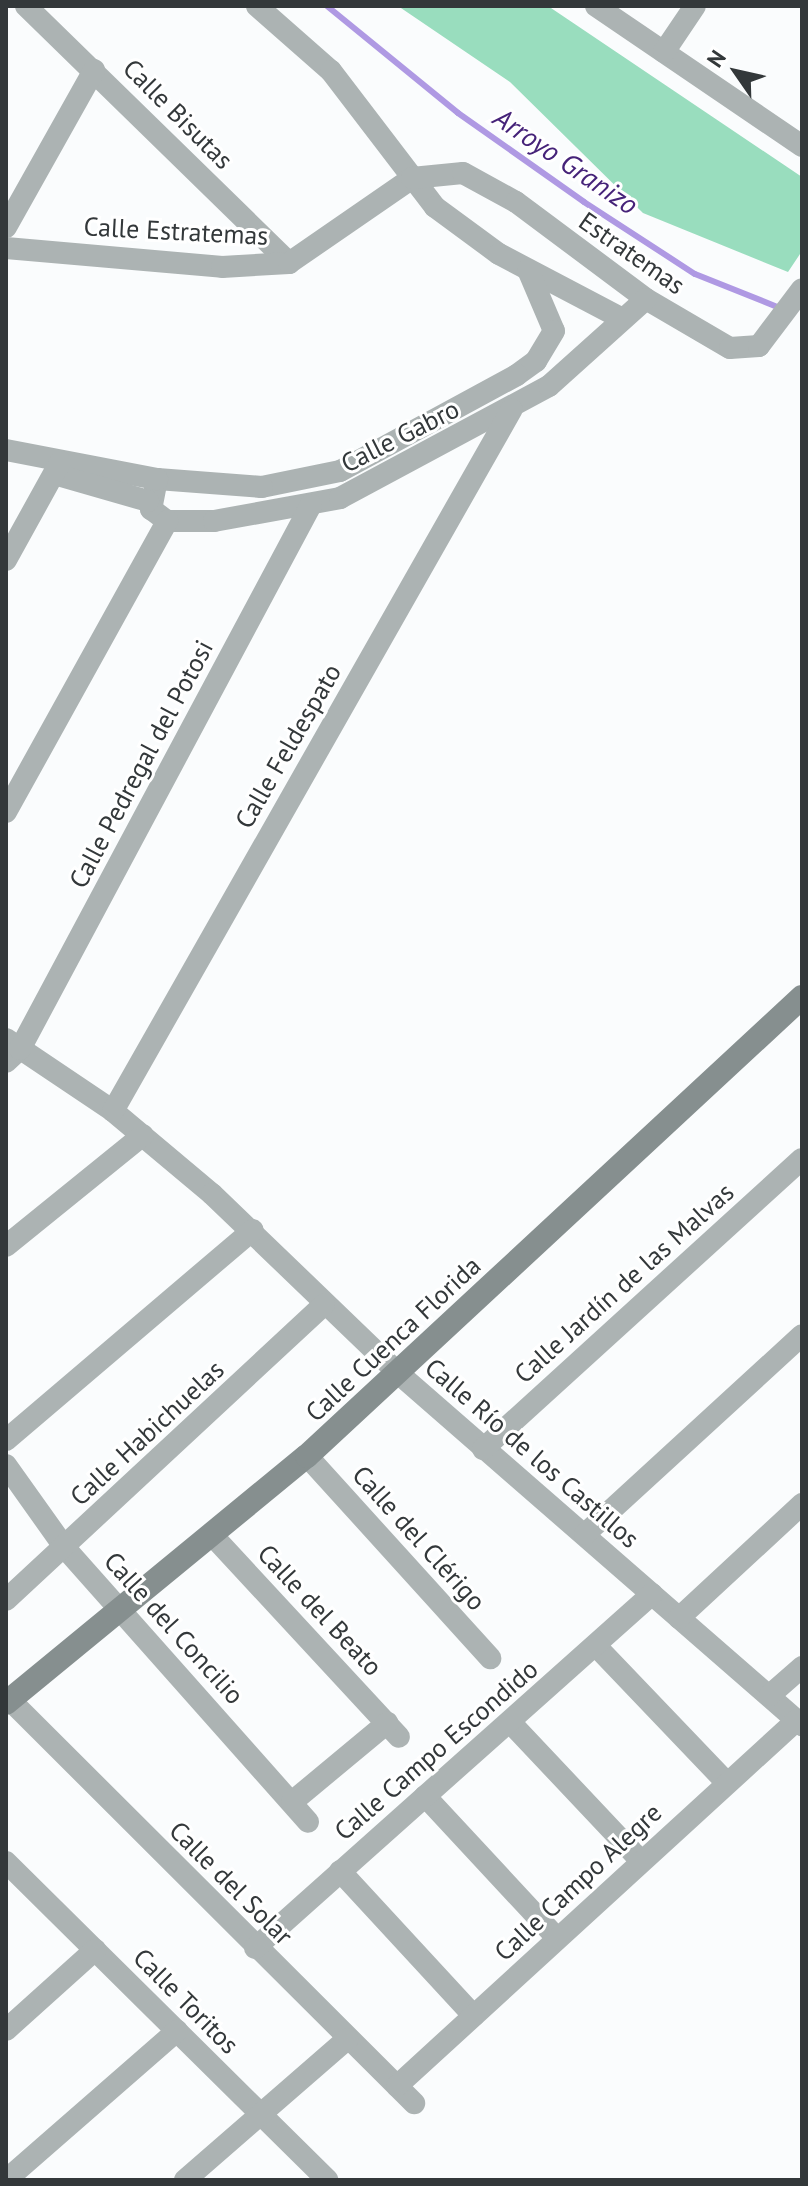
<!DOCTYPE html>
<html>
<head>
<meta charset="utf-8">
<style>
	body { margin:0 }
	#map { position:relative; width:808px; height:2186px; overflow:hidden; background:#fafcfd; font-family:"PT Sans",sans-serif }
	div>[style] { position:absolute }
	.green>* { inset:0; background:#99ddbe }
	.stream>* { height:6px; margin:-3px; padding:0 3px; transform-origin:3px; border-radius:3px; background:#af99e3 }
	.street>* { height:22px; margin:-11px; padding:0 11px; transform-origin:11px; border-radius:11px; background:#acb3b3 }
	.secondary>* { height:24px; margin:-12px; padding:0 12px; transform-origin:12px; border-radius:12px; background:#868f8f }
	span { translate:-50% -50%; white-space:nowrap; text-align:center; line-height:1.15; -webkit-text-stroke:6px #fff; paint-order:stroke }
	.street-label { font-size:26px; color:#33383a }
	.water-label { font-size:28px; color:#462379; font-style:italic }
	.frame { position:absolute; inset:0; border:8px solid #33383a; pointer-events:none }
	.north { position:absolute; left:696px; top:32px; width:80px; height:80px; -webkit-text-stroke:6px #fff; paint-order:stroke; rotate:304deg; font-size:22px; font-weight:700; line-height:32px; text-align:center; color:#33383a }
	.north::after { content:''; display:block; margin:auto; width:28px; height:36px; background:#33383a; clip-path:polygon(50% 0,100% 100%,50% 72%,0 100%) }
</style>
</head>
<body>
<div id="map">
	<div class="green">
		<i style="clip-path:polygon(398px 6px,548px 6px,802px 177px,802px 251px,788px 272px,643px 213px,510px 82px)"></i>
	</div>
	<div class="stream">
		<i style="left:327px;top:6px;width:169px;rotate:39.2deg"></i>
		<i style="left:458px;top:113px;width:154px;rotate:35.2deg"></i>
		<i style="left:584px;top:202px;width:132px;rotate:33deg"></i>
		<i style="left:695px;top:274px;width:92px;rotate:21.8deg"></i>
	</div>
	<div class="street">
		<i style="left:26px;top:6px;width:368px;rotate:44.3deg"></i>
		<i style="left:257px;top:6px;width:98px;rotate:41.3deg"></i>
		<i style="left:331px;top:71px;width:171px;rotate:52.6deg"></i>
		<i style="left:435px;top:207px;width:79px;rotate:36.3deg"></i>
		<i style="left:499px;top:254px;width:138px;rotate:27.7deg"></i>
		<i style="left:596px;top:6px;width:249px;rotate:34.2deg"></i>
		<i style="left:664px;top:52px;width:55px;rotate:-56deg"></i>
		<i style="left:6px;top:227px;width:180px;rotate:-60.7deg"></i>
		<i style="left:6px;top:248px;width:217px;rotate:5deg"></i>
		<i style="left:222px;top:267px;width:67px;rotate:-3.4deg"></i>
		<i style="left:289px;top:263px;width:150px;rotate:-34.6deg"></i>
		<i style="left:412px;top:178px;width:51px;rotate:-5.6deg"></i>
		<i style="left:463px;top:173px;width:60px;rotate:28.7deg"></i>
		<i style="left:516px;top:202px;width:162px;rotate:36.7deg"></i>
		<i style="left:646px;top:299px;width:97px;rotate:30.3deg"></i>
		<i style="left:730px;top:348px;width:29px;rotate:-4deg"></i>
		<i style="left:759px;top:346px;width:71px;rotate:-53deg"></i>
		<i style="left:528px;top:270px;width:66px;rotate:66.9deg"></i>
		<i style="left:554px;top:331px;width:35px;rotate:121deg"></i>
		<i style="left:536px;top:361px;width:24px;rotate:144deg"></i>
		<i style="left:517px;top:375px;width:201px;rotate:151.5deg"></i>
		<i style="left:340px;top:471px;width:80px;rotate:168.4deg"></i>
		<i style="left:262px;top:487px;width:105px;rotate:-175.6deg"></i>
		<i style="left:157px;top:479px;width:31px;rotate:101deg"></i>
		<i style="left:151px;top:509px;width:20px;rotate:37deg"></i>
		<i style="left:167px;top:521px;width:47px"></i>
		<i style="left:214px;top:521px;width:128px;rotate:-10.3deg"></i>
		<i style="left:340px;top:498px;width:237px;rotate:-28.2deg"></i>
		<i style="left:549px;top:386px;width:130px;rotate:-41.9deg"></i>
		<i style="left:6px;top:450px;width:154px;rotate:10.9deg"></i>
		<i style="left:54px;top:474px;width:98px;rotate:16deg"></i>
		<i style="left:6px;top:560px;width:112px;rotate:-61.1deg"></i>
		<i style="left:6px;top:812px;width:333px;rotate:-61deg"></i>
		<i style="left:6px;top:1039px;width:129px;rotate:33.9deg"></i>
		<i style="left:113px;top:1111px;width:129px;rotate:40deg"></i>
		<i style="left:212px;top:1194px;width:258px;rotate:43.9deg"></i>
		<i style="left:398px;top:1373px;width:536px;rotate:41.07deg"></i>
		<i style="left:6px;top:1062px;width:19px;rotate:-43deg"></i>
		<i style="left:20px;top:1049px;width:617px;rotate:-61.86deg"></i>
		<i style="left:113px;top:1111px;width:807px;rotate:-60.39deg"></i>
		<i style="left:6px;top:1246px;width:176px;rotate:-39deg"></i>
		<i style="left:6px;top:1440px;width:324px;rotate:-40.4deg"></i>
		<i style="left:483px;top:1449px;width:431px;rotate:-42.3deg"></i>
		<i style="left:307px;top:1456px;width:273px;rotate:47.8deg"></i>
		<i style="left:6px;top:1465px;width:102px;rotate:54.6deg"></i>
		<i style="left:65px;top:1548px;width:366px;rotate:48.4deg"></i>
		<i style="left:585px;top:1534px;width:294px;rotate:-42.5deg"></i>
		<i style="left:212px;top:1535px;width:275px;rotate:47.2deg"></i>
		<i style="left:6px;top:1600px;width:434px;rotate:-42.9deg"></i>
		<i style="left:679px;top:1618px;width:168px;rotate:-42.8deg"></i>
		<i style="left:597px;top:1647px;width:188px;rotate:46.3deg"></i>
		<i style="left:770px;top:1695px;width:43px;rotate:-41.2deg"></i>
		<i style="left:10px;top:1700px;width:571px;rotate:44.93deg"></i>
		<i style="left:510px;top:1722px;width:191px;rotate:46.7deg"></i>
		<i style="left:425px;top:1796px;width:194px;rotate:47.1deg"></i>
		<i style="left:292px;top:1802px;width:124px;rotate:-39.7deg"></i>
		<i style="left:6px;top:1862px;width:452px;rotate:44.7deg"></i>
		<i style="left:340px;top:1871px;width:197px;rotate:47.3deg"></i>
		<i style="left:255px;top:1948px;width:532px;rotate:-41.72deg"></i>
		<i style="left:6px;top:2030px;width:120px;rotate:-42deg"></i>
		<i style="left:397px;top:2086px;width:542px;rotate:-42.46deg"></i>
		<i style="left:6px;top:2180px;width:227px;rotate:-41.1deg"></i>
		<i style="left:185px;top:2180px;width:215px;rotate:-41deg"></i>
	</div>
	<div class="secondary">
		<i style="left:6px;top:1703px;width:389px;rotate:-39.4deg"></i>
		<i style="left:307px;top:1456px;width:675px;rotate:-42.84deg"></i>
	</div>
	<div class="street-label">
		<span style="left:178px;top:114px;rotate:45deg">Calle Bisutas</span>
		<span style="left:176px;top:231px;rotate:3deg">Calle Estratemas</span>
		<span style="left:632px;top:253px;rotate:35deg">Estratemas</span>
		<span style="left:400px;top:436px;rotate:-27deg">Calle Gabro</span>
		<span style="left:288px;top:746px;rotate:-60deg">Calle Feldespato</span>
		<span style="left:141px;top:764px;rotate:-62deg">Calle Pedregal del Potosi</span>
		<span style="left:624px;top:1283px;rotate:-42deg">Calle Jardín de las Malvas</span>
		<span style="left:393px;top:1339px;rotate:-43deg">Calle Cuenca Florida</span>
		<span style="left:147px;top:1433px;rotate:-43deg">Calle Habichuelas</span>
		<span style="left:532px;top:1453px;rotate:41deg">Calle Río de los Castillos</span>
		<span style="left:419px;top:1538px;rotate:48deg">Calle del Clérigo</span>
		<span style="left:320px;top:1610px;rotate:47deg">Calle del Beato</span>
		<span style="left:174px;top:1628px;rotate:48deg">Calle del Concilio</span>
		<span style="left:436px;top:1750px;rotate:-41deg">Calle Campo Escondido</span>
		<span style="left:578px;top:1882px;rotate:-43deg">Calle Campo Alegre</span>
		<span style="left:231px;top:1883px;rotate:45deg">Calle del Solar</span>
		<span style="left:186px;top:2001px;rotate:45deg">Calle Toritos</span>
	</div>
	<div class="water-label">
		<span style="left:566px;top:161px;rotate:34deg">Arroyo Granizo</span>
	</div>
	<div class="frame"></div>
	<div class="north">N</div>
</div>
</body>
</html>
